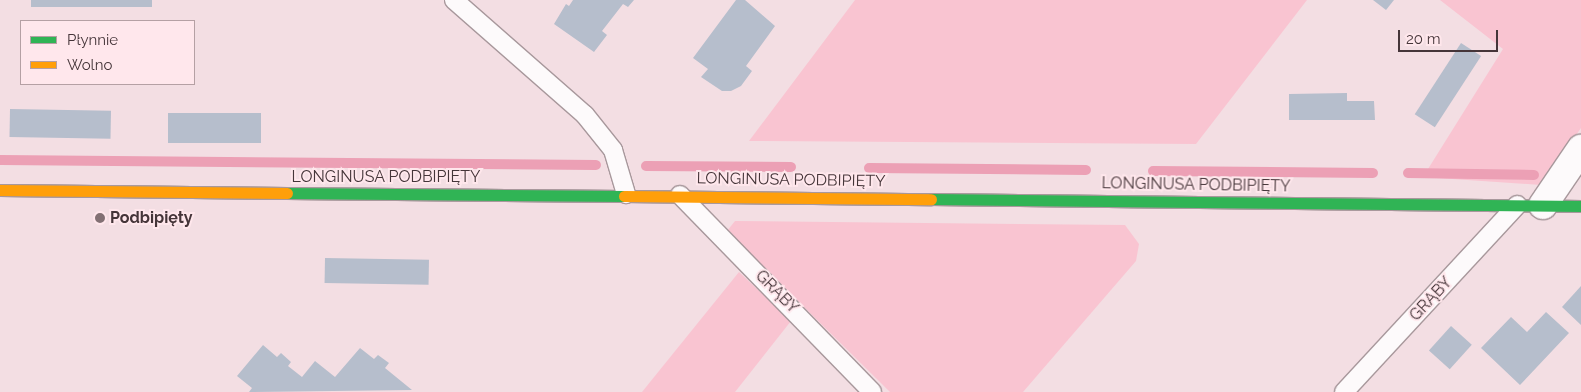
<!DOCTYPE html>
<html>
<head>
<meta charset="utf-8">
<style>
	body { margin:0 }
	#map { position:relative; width:1581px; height:392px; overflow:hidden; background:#f3dee3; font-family:Raleway,sans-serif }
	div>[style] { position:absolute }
	.green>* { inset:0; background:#f9c4d1 }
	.stream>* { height:10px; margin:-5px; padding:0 5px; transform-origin:5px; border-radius:5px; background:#eca0b5 }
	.building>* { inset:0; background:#b6becc; transform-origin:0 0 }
	.roads { filter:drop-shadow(1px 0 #a8989c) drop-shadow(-1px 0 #a8989c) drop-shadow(0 1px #a8989c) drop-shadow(0 -1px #a8989c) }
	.lane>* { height:18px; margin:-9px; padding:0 9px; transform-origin:9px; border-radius:9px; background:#fdfafb }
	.street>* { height:28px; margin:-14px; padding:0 14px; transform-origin:14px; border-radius:14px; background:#fdfafb }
	.fast>* { height:11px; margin:-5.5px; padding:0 5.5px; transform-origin:5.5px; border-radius:5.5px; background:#30b455 }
	.slow>* { height:11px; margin:-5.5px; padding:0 5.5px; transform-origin:5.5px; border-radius:5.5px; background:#ff9f0a }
	.dots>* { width:14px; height:14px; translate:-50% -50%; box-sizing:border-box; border:2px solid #ffe7ec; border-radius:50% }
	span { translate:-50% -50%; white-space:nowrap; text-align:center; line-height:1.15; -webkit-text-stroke:4px #ffe7ec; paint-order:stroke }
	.street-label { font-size:16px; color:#453539 }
	.poi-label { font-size:16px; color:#453539; font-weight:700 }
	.left { translate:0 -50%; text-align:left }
	.legend { position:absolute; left:20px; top:20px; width:175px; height:65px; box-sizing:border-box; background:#ffe7ec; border:1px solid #b5a0a4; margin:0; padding:6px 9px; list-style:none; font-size:15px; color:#453539 }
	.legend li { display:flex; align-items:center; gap:10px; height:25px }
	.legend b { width:25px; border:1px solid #b5a0a4 }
	.scale { position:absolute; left:1398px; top:30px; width:100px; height:22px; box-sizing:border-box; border:2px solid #453539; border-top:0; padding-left:6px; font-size:15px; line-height:18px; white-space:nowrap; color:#453539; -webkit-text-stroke:4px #ffe7ec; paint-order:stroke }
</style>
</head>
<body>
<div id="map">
	<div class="green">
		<i style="clip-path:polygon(855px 0,1307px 0,1196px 144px,749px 141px)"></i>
		<i style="clip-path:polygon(1440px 0,1581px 0,1581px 128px,1541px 185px,1423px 177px,1503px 49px)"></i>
		<i style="clip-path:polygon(735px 221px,1125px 225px,1139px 244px,1136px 261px,1023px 392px,890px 392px,727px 231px)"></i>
		<i style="clip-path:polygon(739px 272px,791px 321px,735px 392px,642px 392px)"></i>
	</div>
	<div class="stream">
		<i style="left:0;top:160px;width:596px;rotate:0.48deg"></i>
		<i style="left:646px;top:166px;width:145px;rotate:0.4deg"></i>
		<i style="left:869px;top:168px;width:217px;rotate:0.5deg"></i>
		<i style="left:1153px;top:171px;width:220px;rotate:0.5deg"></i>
		<i style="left:1408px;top:173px;width:126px;rotate:0.9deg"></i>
	</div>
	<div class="building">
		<i style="left:31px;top:0;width:121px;height:7px"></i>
		<i style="clip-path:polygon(573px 0,634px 0,628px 7px,623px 4px,602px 31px,607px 35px,594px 52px,554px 24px,566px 4px,569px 6px)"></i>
		<i style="clip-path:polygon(736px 0,745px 0,775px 26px,746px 66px,752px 71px,741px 86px,731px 91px,722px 91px,701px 77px,708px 69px,693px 58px)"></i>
		<i style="clip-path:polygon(1373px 0,1394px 0,1386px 10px)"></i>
		<i style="left:1461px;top:43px;width:24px;height:85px;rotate:33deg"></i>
		<i style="clip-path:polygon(1347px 93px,1347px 101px,1374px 101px,1375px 120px,1289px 120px,1289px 94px)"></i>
		<i style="left:10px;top:109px;width:101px;height:28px;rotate:1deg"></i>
		<i style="left:168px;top:113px;width:93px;height:30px"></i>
		<i style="left:325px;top:258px;width:104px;height:25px;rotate:1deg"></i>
		<i style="clip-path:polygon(1581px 286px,1581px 325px,1562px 307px)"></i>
		<i style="clip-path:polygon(1546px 312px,1569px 333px,1520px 385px,1481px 348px,1511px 317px,1527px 332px)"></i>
		<i style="left:1451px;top:326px;width:28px;height:33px;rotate:42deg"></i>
		<i style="clip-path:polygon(263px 345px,277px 357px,281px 353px,291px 362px,288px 366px,302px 377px,315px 361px,335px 377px,360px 348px,374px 359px,378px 355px,389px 363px,385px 368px,412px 390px,249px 392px,252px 388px,237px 376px)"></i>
	</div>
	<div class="roads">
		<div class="lane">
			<i style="left:454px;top:0;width:174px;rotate:41.3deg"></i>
			<i style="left:585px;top:115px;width:45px;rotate:51.3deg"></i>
			<i style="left:613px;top:150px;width:46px;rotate:73.5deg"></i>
			<i style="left:680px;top:195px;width:275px;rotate:45.7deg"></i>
			<i style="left:1344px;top:392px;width:255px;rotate:-47.2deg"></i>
		</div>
		<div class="street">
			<i style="left:1543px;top:205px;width:68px;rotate:-55.8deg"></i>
		</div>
		<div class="fast">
			<i style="left:287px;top:193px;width:337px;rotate:0.5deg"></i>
			<i style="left:931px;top:199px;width:650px;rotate:0.62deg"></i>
		</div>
		<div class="slow">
			<i style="left:0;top:190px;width:287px;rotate:0.6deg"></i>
			<i style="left:624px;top:196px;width:307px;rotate:0.6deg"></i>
		</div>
	</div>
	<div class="dots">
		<i style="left:100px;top:218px;background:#827074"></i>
	</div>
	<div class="street-label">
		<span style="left:386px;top:177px">LONGINUSA PODBIPIĘTY</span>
		<span style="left:791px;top:180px;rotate:1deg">LONGINUSA PODBIPIĘTY</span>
		<span style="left:1196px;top:185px;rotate:1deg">LONGINUSA PODBIPIĘTY</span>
		<span style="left:777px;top:292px;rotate:45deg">GRĄBY</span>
		<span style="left:1431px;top:299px;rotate:-47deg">GRĄBY</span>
	</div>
	<div class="poi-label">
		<span class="left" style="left:110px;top:218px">Podbipięty</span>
	</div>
	<ul class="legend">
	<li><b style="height:6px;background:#30b455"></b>Płynnie</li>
	<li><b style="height:6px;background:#ff9f0a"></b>Wolno</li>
	</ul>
	<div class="scale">20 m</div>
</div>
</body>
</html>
